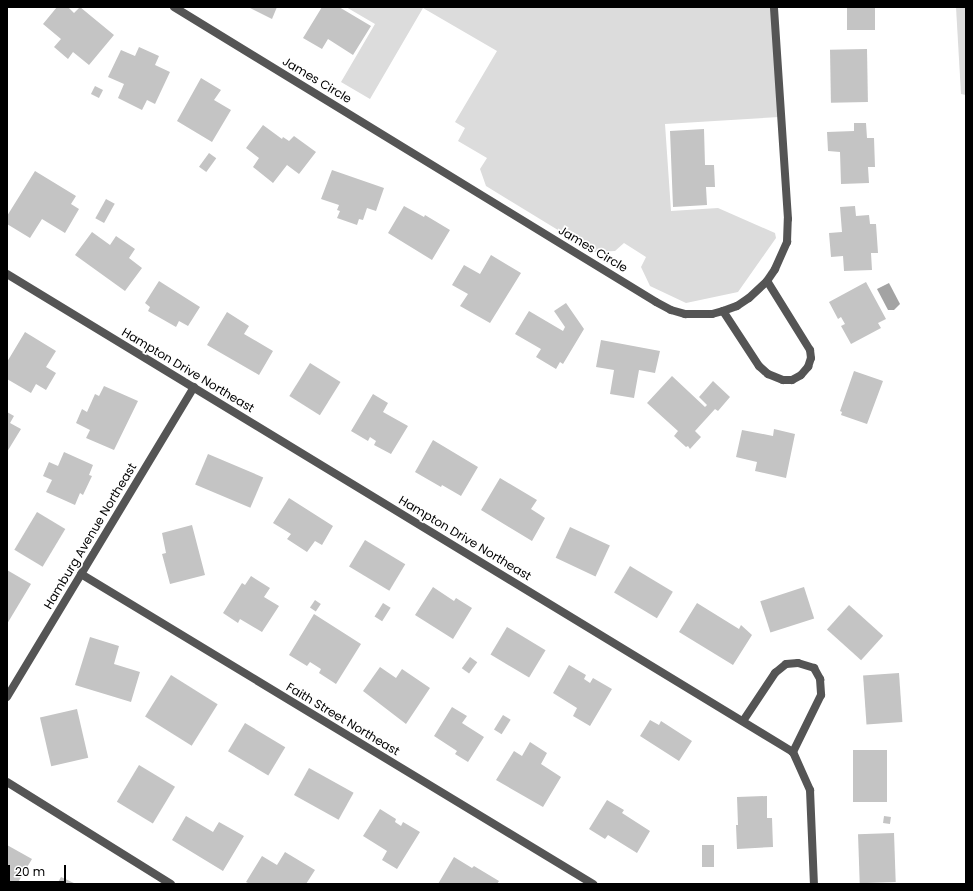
<!DOCTYPE html>
<html>
<head>
<meta charset="utf-8">
<style>
	body { margin:0 }
	#map { position:relative; width:973px; height:891px; overflow:hidden; background:#fff; font-family:Poppins,sans-serif }
	div>[style] { position:absolute }
	.green>* { inset:0; background:#dcdcdc }
	.water>* { inset:0; background:#a3a3a3 }
	.building>* { inset:0; background:#c4c4c4; transform-origin:0 0 }
	.street>* { height:8px; margin:-4px; padding:0 4px; transform-origin:4px; border-radius:4px; background:#555 }
	span { translate:-50% -50%; white-space:nowrap; text-align:center; line-height:1.15; -webkit-text-stroke:3.5px #fff; paint-order:stroke }
	.street-label { font-size:12px; color:#000 }
	.frame { position:absolute; inset:0; border:8px solid #000; pointer-events:none }
	.scale { position:absolute; left:8px; top:865px; width:58px; height:18px; box-sizing:border-box; border:2px solid #000; border-top:0; padding-left:5px; font-size:12px; line-height:14px; white-space:nowrap; color:#000; -webkit-text-stroke:3px #fff; paint-order:stroke }
</style>
</head>
<body>
<div id="map">
	<div class="green">
		<i style="clip-path:polygon(346px 7px,772px 7px,779px 117px,665px 124px,671px 211px,718px 208px,775px 233px,776px 238px,738px 292px,686px 303px,650px 286px,641px 267px,646px 257px,624px 243px,615px 251px,594px 252px,486px 186px,480px 169px,487px 158px,458px 141px,465px 128px,455px 122px,497px 51px,423px 8px,370px 99px,341px 82px,375px 24px)"></i>
		<i style="clip-path:polygon(956px 7px,966px 7px,966px 95px,961px 94px)"></i>
	</div>
	<div class="water">
		<i style="clip-path:polygon(889px 283px,900px 304px,894px 310px,888px 310px,877px 289px)"></i>
	</div>
	<div class="building">
		<i style="clip-path:polygon(57px 7px,68px 7px,74px 13px,80px 7px,114px 35px,89px 65px,73px 52px,68px 59px,54px 47px,61px 39px,43px 24px)"></i>
		<i style="clip-path:polygon(248px 7px,277px 7px,272px 19px)"></i>
		<i style="clip-path:polygon(322px 7px,339px 7px,371px 26px,353px 55px,328px 39px,322px 49px,303px 38px)"></i>
		<i style="left:847px;top:7px;width:28px;height:23px"></i>
		<i style="clip-path:polygon(139px 47px,159px 56px,155px 65px,170px 72px,155px 104px,147px 100px,142px 110px,118px 98px,124px 84px,108px 77px,121px 50px,135px 56px)"></i>
		<i style="left:867px;top:49px;width:53px;height:37px;rotate:89deg"></i>
		<i style="clip-path:polygon(201px 78px,221px 90px,214px 100px,231px 110px,212px 142px,177px 121px)"></i>
		<i style="left:95px;top:86px;width:9px;height:9px;rotate:27deg"></i>
		<i style="clip-path:polygon(854px 123px,866px 123px,867px 138px,874px 138px,875px 167px,868px 167px,869px 183px,841px 184px,840px 152px,828px 151px,827px 132px,854px 131px)"></i>
		<i style="clip-path:polygon(263px 125px,282px 139px,283px 137px,289px 141px,294px 136px,316px 152px,299px 174px,287px 165px,273px 183px,253px 167px,259px 158px,246px 148px)"></i>
		<i style="clip-path:polygon(704px 129px,705px 165px,714px 165px,715px 187px,706px 187px,707px 205px,673px 207px,670px 131px)"></i>
		<i style="left:209px;top:153px;width:9px;height:17px;rotate:36deg"></i>
		<i style="clip-path:polygon(332px 170px,384px 188px,376px 211px,367px 208px,363px 220px,359px 219px,357px 225px,337px 218px,340px 211px,337px 210px,339px 205px,321px 199px)"></i>
		<i style="clip-path:polygon(35px 171px,76px 196px,71px 204px,79px 209px,65px 233px,42px 219px,30px 238px,7px 224px,7px 216px)"></i>
		<i style="left:106px;top:199px;width:10px;height:22px;rotate:29deg"></i>
		<i style="clip-path:polygon(404px 206px,424px 217px,425px 215px,450px 230px,432px 260px,388px 233px)"></i>
		<i style="clip-path:polygon(855px 206px,856px 216px,869px 215px,870px 224px,876px 224px,878px 253px,871px 253px,872px 270px,844px 271px,843px 256px,831px 257px,829px 233px,842px 232px,840px 207px)"></i>
		<i style="clip-path:polygon(92px 232px,110px 245px,116px 236px,135px 249px,129px 258px,142px 268px,125px 291px,75px 255px)"></i>
		<i style="clip-path:polygon(491px 255px,521px 273px,490px 323px,460px 306px,468px 294px,452px 285px,464px 265px,480px 274px)"></i>
		<i style="clip-path:polygon(159px 281px,200px 307px,188px 326px,179px 321px,176px 327px,148px 311px,150px 307px,145px 303px)"></i>
		<i style="clip-path:polygon(866px 282px,886px 319px,878px 323px,881px 328px,851px 344px,841px 326px,845px 324px,841px 317px,838px 319px,829px 302px)"></i>
		<i style="clip-path:polygon(566px 303px,584px 329px,563px 364px,560px 362px,556px 369px,536px 357px,541px 349px,515px 334px,529px 311px,563px 331px,565px 327px,554px 311px)"></i>
		<i style="clip-path:polygon(227px 312px,249px 326px,244px 334px,273px 351px,259px 375px,207px 345px)"></i>
		<i style="clip-path:polygon(25px 332px,56px 351px,46px 367px,56px 373px,46px 390px,36px 384px,31px 393px,7px 379px,7px 362px)"></i>
		<i style="clip-path:polygon(601px 340px,660px 351px,655px 373px,639px 370px,634px 398px,610px 394px,614px 370px,596px 367px)"></i>
		<i style="left:310px;top:363px;width:36px;height:39px;rotate:32deg"></i>
		<i style="clip-path:polygon(854px 371px,883px 381px,867px 424px,841px 415px,842px 412px,840px 411px)"></i>
		<i style="clip-path:polygon(672px 376px,705px 407px,707px 405px,699px 397px,713px 381px,730px 397px,718px 411px,715px 409px,695px 431px,701px 437px,690px 449px,688px 446px,686px 447px,674px 436px,678px 431px,647px 403px)"></i>
		<i style="clip-path:polygon(104px 386px,138px 401px,114px 450px,86px 438px,90px 430px,76px 423px,82px 409px,87px 412px,95px 394px,99px 396px)"></i>
		<i style="clip-path:polygon(373px 394px,388px 403px,383px 412px,408px 426px,391px 454px,374px 445px,376px 441px,370px 437px,368px 441px,351px 431px)"></i>
		<i style="clip-path:polygon(7px 412px,14px 416px,10px 423px,21px 429px,7px 452px)"></i>
		<i style="clip-path:polygon(774px 429px,795px 434px,786px 478px,755px 471px,757px 462px,736px 457px,742px 430px,773px 436px)"></i>
		<i style="clip-path:polygon(433px 440px,478px 467px,461px 496px,442px 485px,441px 487px,415px 472px)"></i>
		<i style="clip-path:polygon(64px 452px,93px 465px,89px 475px,92px 476px,83px 495px,80px 493px,75px 505px,46px 492px,52px 480px,43px 476px,49px 462px,58px 466px)"></i>
		<i style="left:208px;top:454px;width:60px;height:33px;rotate:23deg"></i>
		<i style="clip-path:polygon(500px 478px,537px 500px,531px 509px,545px 518px,532px 541px,481px 510px)"></i>
		<i style="clip-path:polygon(289px 498px,333px 526px,322px 545px,315px 541px,307px 552px,287px 539px,291px 534px,273px 523px)"></i>
		<i style="left:37px;top:512px;width:33px;height:44px;rotate:31deg"></i>
		<i style="clip-path:polygon(192px 525px,205px 575px,170px 584px,162px 554px,166px 553px,162px 533px)"></i>
		<i style="left:570px;top:527px;width:44px;height:34px;rotate:25deg"></i>
		<i style="left:365px;top:540px;width:47px;height:31px;rotate:31deg"></i>
		<i style="left:630px;top:566px;width:50px;height:31px;rotate:31deg"></i>
		<i style="clip-path:polygon(7px 570px,31px 584px,7px 624px)"></i>
		<i style="clip-path:polygon(251px 576px,270px 588px,264px 597px,279px 606px,262px 632px,240px 619px,238px 623px,223px 613px,242px 583px,245px 585px)"></i>
		<i style="clip-path:polygon(433px 587px,454px 601px,456px 598px,472px 608px,453px 639px,415px 615px)"></i>
		<i style="left:804px;top:587px;width:33px;height:46px;rotate:72deg"></i>
		<i style="left:315px;top:600px;width:7px;height:9px;rotate:34deg"></i>
		<i style="left:383px;top:603px;width:9px;height:16px;rotate:32deg"></i>
		<i style="clip-path:polygon(697px 603px,739px 629px,741px 625px,752px 635px,733px 665px,679px 632px)"></i>
		<i style="left:849px;top:605px;width:46px;height:33px;rotate:42deg"></i>
		<i style="clip-path:polygon(314px 614px,361px 644px,336px 684px,319px 673px,321px 669px,310px 662px,307px 666px,289px 655px)"></i>
		<i style="left:507px;top:627px;width:45px;height:32px;rotate:31deg"></i>
		<i style="clip-path:polygon(90px 637px,119px 646px,114px 664px,140px 672px,131px 702px,75px 685px)"></i>
		<i style="left:470px;top:657px;width:9px;height:14px;rotate:36deg"></i>
		<i style="clip-path:polygon(569px 665px,586px 675px,584px 679px,590px 683px,593px 678px,612px 689px,590px 726px,573px 716px,577px 708px,553px 693px)"></i>
		<i style="clip-path:polygon(380px 667px,396px 678px,402px 669px,430px 688px,406px 724px,363px 691px)"></i>
		<i style="left:899px;top:673px;width:49px;height:36px;rotate:86deg"></i>
		<i style="left:171px;top:675px;width:55px;height:49px;rotate:32deg"></i>
		<i style="clip-path:polygon(452px 707px,467px 716px,462px 723px,484px 737px,468px 762px,455px 754px,457px 751px,434px 736px)"></i>
		<i style="left:77px;top:709px;width:50px;height:38px;rotate:77deg"></i>
		<i style="left:503px;top:715px;width:9px;height:17px;rotate:32deg"></i>
		<i style="clip-path:polygon(650px 720px,659px 725px,661px 721px,692px 741px,679px 761px,640px 736px)"></i>
		<i style="left:245px;top:723px;width:47px;height:33px;rotate:31deg"></i>
		<i style="clip-path:polygon(530px 742px,547px 753px,541px 764px,561px 777px,543px 807px,496px 780px,514px 751px,522px 756px)"></i>
		<i style="left:853px;top:750px;width:34px;height:52px"></i>
		<i style="left:139px;top:765px;width:42px;height:43px;rotate:31deg"></i>
		<i style="left:309px;top:768px;width:51px;height:31px;rotate:29deg"></i>
		<i style="clip-path:polygon(767px 796px,767px 818px,772px 818px,773px 847px,737px 849px,736px 825px,738px 825px,737px 797px)"></i>
		<i style="clip-path:polygon(607px 800px,624px 810px,622px 813px,650px 831px,637px 853px,608px 835px,605px 839px,589px 829px)"></i>
		<i style="clip-path:polygon(380px 809px,396px 819px,395px 822px,401px 826px,403px 822px,420px 832px,397px 869px,382px 860px,387px 851px,363px 836px)"></i>
		<i style="clip-path:polygon(186px 816px,213px 832px,219px 822px,244px 836px,223px 871px,172px 840px)"></i>
		<i style="left:884px;top:816px;width:7px;height:7px;rotate:8deg"></i>
		<i style="left:894px;top:833px;width:49px;height:36px;rotate:88deg"></i>
		<i style="clip-path:polygon(7px 845px,32px 859px,17px 884px,7px 884px)"></i>
		<i style="left:702px;top:845px;width:12px;height:22px"></i>
		<i style="clip-path:polygon(285px 852px,315px 870px,306px 884px,250px 884px,246px 882px,262px 856px,277px 865px)"></i>
		<i style="clip-path:polygon(454px 857px,472px 868px,474px 866px,499px 881px,497px 884px,438px 884px)"></i>
		<i style="clip-path:polygon(61px 877px,76px 884px,57px 884px)"></i>
	</div>
	<div class="street">
		<i style="left:174px;top:7px;width:565px;rotate:31.47deg"></i>
		<i style="left:656px;top:302px;width:17px;rotate:28deg"></i>
		<i style="left:671px;top:310px;width:15px;rotate:16deg"></i>
		<i style="left:685px;top:314px;width:27px"></i>
		<i style="left:712px;top:314px;width:11px;rotate:-15deg"></i>
		<i style="left:723px;top:311px;width:15px;rotate:-20deg"></i>
		<i style="left:737px;top:306px;width:14px;rotate:-34deg"></i>
		<i style="left:749px;top:298px;width:25px;rotate:-43deg"></i>
		<i style="left:767px;top:281px;width:14px;rotate:-56deg"></i>
		<i style="left:775px;top:269px;width:30px;rotate:-66deg"></i>
		<i style="left:787px;top:242px;width:23px;rotate:-88deg"></i>
		<i style="left:788px;top:219px;width:212px;rotate:-93.8deg"></i>
		<i style="left:7px;top:274px;width:920px;rotate:31.31deg"></i>
		<i style="left:793px;top:752px;width:42px;rotate:65.9deg"></i>
		<i style="left:810px;top:790px;width:94px;rotate:87.6deg"></i>
		<i style="left:723px;top:311px;width:66px;rotate:56.8deg"></i>
		<i style="left:759px;top:366px;width:12px;rotate:42deg"></i>
		<i style="left:768px;top:374px;width:16px;rotate:22deg"></i>
		<i style="left:783px;top:380px;width:9px"></i>
		<i style="left:792px;top:380px;width:10px;rotate:-29deg"></i>
		<i style="left:801px;top:375px;width:11px;rotate:-49deg"></i>
		<i style="left:808px;top:367px;width:9px;rotate:-72deg"></i>
		<i style="left:811px;top:358px;width:8px;rotate:-97deg"></i>
		<i style="left:810px;top:350px;width:81px;rotate:-121.9deg"></i>
		<i style="left:81px;top:574px;width:599px;rotate:31.19deg"></i>
		<i style="left:7px;top:697px;width:362px;rotate:-58.9deg"></i>
		<i style="left:743px;top:721px;width:58px;rotate:-56.3deg"></i>
		<i style="left:775px;top:673px;width:14px;rotate:-39deg"></i>
		<i style="left:786px;top:664px;width:12px;rotate:-5deg"></i>
		<i style="left:798px;top:663px;width:17px;rotate:17deg"></i>
		<i style="left:814px;top:668px;width:13px;rotate:61deg"></i>
		<i style="left:820px;top:679px;width:16px;rotate:86deg"></i>
		<i style="left:821px;top:695px;width:64px;rotate:116.2deg"></i>
		<i style="left:7px;top:782px;width:193px;rotate:31.9deg"></i>
	</div>
	<div class="street-label">
		<span style="left:317px;top:80px;rotate:31deg">James Circle</span>
		<span style="left:593px;top:249px;rotate:31deg">James Circle</span>
		<span style="left:188px;top:370px;rotate:31deg">Hampton Drive Northeast</span>
		<span style="left:90px;top:536px;rotate:-59deg">Hamburg Avenue Northeast</span>
		<span style="left:465px;top:538px;rotate:31deg">Hampton Drive Northeast</span>
		<span style="left:343px;top:719px;rotate:31deg">Faith Street Northeast</span>
	</div>
	<div class="frame"></div>
	<div class="scale">20 m</div>
</div>
</body>
</html>
